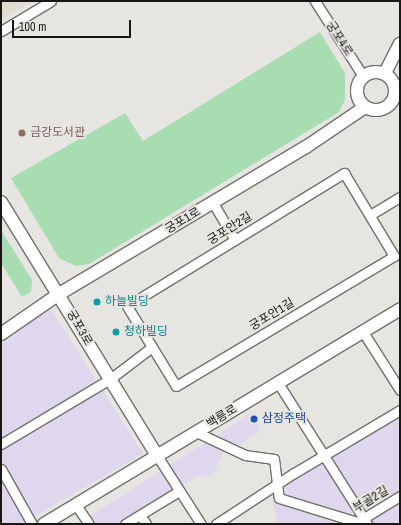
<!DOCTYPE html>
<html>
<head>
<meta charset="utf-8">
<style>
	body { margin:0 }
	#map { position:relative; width:401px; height:525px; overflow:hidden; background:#e7e5e1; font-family:"Archivo Narrow","Noto Sans KR",sans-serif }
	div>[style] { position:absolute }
	.commercial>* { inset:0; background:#dfd7ed }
	.built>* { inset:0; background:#dfdbcf }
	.green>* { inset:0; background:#a7ddb1 }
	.roads { filter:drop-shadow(1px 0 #71706c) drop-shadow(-1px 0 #71706c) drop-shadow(0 1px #71706c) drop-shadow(0 -1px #71706c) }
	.street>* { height:9px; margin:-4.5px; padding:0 4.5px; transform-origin:4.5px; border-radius:4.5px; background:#fff }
	.secondary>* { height:12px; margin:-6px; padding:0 6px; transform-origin:6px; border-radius:6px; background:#fff }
	.secondary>.ring { margin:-6px; padding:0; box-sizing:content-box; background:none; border:12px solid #fff; border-radius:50% }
	.dots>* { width:11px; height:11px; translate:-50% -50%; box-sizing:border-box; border:2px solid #e7e5e1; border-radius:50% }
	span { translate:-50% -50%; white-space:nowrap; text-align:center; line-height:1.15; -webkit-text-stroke:4px #e7e5e1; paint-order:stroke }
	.street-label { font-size:12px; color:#181716 }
	.education-label { font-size:12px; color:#785e54 }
	.left { translate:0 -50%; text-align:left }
	.culture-label { font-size:12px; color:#0d838f }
	.transit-label { font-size:12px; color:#164399 }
	.frame { position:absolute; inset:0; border:2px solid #181716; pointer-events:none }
	.scale { position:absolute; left:12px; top:20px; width:119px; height:18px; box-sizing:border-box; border:2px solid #181716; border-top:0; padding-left:5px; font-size:12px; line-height:14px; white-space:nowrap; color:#181716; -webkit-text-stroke:3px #e7e5e1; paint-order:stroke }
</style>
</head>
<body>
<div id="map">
	<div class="commercial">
		<i style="clip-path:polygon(50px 308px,143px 454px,21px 524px,1px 524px,1px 341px)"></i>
		<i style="clip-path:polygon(252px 413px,261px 430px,236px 447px,224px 451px,213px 475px,198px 476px,119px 524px,77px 524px)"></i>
		<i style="clip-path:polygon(400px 415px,400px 524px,277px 524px,270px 482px,294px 473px)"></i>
	</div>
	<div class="built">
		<i style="clip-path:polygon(1px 1px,32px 1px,1px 20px)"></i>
	</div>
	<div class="green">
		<i style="clip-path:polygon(320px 32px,345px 73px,345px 100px,339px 112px,89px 264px,76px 266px,59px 258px,11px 178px,125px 113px,143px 141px)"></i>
		<i style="clip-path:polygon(1px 230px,32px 280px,31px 292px,22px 297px,1px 263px)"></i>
	</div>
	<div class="roads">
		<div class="street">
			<i style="left:315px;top:1px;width:89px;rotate:57.4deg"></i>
			<i style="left:1px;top:31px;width:58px;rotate:-31deg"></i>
			<i style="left:344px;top:173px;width:97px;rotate:58.9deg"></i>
			<i style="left:394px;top:256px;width:254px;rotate:149.2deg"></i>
			<i style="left:176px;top:386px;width:94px;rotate:-121.5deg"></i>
			<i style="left:127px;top:306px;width:255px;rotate:-31.5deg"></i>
			<i style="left:213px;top:203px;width:43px;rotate:59.3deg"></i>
			<i style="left:370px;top:215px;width:35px;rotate:-31deg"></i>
			<i style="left:363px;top:332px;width:69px;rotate:57.5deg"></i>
			<i style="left:278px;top:383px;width:167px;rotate:57.7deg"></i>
			<i style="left:196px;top:432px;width:54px;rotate:25.1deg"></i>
			<i style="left:245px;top:455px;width:29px;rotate:8deg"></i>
			<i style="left:274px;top:459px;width:39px;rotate:83deg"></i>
			<i style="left:279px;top:498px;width:82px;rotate:17.1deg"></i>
			<i style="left:1px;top:444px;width:127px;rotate:-30.8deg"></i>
			<i style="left:110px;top:379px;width:53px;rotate:-37.3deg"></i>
			<i style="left:156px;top:454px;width:83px;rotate:57.3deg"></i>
			<i style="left:1px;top:469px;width:63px;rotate:60.6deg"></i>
			<i style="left:76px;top:505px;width:23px;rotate:56deg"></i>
			<i style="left:140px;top:515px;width:11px;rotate:56deg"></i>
			<i style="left:359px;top:521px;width:48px;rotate:-31.4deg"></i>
			<i style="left:125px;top:524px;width:63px;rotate:-31.4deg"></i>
			<i style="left:216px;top:524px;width:93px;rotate:-33.2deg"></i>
			<i style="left:294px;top:473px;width:123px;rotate:-30.7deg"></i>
		</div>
		<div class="secondary">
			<i class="ring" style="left:357px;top:72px;width:26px;height:26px"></i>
			<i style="left:385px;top:73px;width:33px;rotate:-63deg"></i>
			<i style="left:1px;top:202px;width:296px;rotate:58.4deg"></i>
			<i style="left:1px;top:334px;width:70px;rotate:-34.6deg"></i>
			<i style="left:59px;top:294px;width:287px;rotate:-30.8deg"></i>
			<i style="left:306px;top:147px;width:71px;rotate:-34.1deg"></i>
			<i style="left:44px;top:524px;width:416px;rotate:-31.1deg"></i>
		</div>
	</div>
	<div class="dots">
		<i style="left:22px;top:133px;background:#8d6e63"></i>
		<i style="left:97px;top:302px;background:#0f9aa8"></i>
		<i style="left:116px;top:332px;background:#0f9aa8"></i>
		<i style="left:254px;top:419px;background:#1a4fb4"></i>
	</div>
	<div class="street-label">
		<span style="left:339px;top:39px;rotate:57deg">궁포4로</span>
		<span style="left:183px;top:221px;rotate:-31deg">궁포1로</span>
		<span style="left:230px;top:229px;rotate:-32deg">궁포안2길</span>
		<span style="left:272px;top:315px;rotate:-31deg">궁포안1길</span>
		<span style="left:79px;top:328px;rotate:60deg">궁포3로</span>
		<span style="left:222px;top:417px;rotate:-31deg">백릉로</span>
		<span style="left:371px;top:500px;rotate:-31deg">부골2길</span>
	</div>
	<div class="education-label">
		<span class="left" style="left:30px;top:133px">금강도서관</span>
	</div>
	<div class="culture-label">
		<span class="left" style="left:105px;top:302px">하늘빌딩</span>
		<span class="left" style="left:124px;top:332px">청하빌딩</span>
	</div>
	<div class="transit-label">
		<span class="left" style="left:262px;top:419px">삼정주택</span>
	</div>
	<div class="frame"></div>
	<div class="scale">100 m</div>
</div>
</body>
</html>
